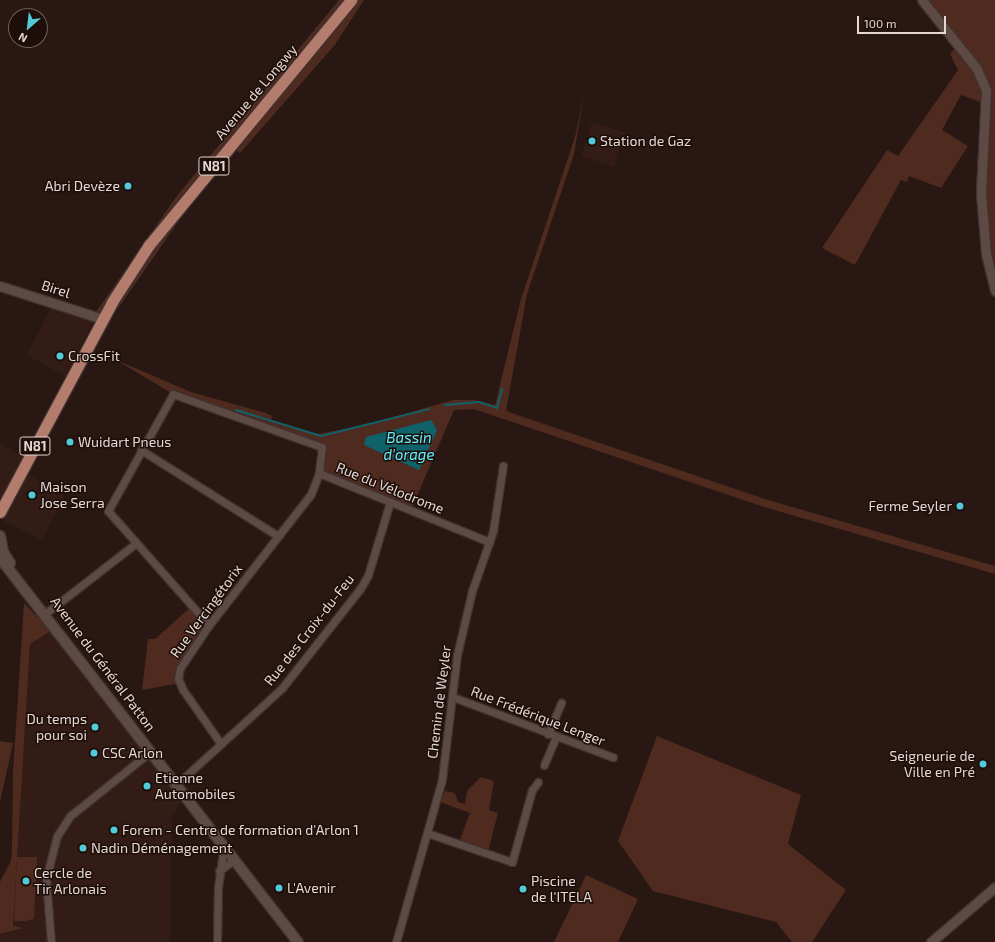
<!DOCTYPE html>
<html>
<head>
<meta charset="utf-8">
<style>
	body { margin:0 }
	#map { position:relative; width:995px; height:942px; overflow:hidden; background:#281712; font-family:"Exo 2",sans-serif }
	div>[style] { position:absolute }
	.built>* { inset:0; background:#331c15; transform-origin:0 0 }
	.green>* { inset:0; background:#4f2a1f }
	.water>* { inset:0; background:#0f626a }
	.stream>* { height:2px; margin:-1px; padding:0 1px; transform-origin:1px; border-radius:1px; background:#0f626a }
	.roads { filter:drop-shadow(1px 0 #3f3230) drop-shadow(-1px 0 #3f3230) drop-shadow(0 1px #3f3230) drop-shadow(0 -1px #3f3230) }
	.minor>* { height:7px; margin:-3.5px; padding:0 3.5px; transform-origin:3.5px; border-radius:3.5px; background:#5e4a44 }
	.tertiary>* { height:9px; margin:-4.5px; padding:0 4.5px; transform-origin:4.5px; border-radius:4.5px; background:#5e4a44 }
	.secondary>* { height:10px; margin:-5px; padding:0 5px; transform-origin:5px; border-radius:5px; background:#5e4a44 }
	.primary>* { height:11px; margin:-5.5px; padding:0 5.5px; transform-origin:5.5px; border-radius:5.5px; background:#b37c6d }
	.dots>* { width:11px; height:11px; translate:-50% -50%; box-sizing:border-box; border:2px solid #1e0e0a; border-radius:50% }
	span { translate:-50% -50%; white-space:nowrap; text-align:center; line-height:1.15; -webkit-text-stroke:3px #1e0e0a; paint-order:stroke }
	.shield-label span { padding:1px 3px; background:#1e0e0a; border:1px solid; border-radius:3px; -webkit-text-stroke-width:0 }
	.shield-label { font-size:13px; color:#e4d8d4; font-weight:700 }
	.street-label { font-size:14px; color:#e4d8d4 }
	.poi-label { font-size:14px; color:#e4d8d4 }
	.left { translate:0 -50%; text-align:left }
	.right { translate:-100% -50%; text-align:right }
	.water-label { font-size:15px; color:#62effe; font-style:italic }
	.north { position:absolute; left:8px; top:8px; width:40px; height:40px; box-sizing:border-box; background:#1e0e0a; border:1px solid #6d5f5b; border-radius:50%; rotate:208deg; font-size:11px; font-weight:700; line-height:16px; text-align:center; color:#e4d8d4 }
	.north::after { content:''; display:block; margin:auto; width:14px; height:18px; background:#52cbd8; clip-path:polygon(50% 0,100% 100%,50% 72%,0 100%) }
	.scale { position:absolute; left:857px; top:16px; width:89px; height:18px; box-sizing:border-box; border:2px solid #e4d8d4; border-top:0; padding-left:5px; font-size:12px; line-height:14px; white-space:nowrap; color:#e4d8d4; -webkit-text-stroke:3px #1e0e0a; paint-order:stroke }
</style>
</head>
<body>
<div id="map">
	<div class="built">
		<i style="left:592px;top:122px;width:35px;height:36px;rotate:18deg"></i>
		<i style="clip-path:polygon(52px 307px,88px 318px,92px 323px,65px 376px,26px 355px)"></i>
		<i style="clip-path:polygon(0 443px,28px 459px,23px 469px,40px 483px,65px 495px,42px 540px,4px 521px,0 512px)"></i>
		<i style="clip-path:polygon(51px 631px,182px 802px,172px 816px,170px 942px,0 942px,0 934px,21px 928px,13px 927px,30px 644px)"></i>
	</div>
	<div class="green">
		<i style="clip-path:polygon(339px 0,364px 0,334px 46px,240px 153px,236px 150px,187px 209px,119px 307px,112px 303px,103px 319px,0 290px,0 281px,96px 312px,176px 197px)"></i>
		<i style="clip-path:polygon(922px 0,995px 0,995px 291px,982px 225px,986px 104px,961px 95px,942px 130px,968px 146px,941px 188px,909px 176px,907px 182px,901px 180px,855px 265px,822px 248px,887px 150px,898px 156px,958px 70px,950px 54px,957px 46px)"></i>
		<i style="clip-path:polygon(584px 94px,574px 154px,527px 294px,506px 411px,765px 499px,995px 566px,995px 574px,764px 507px,474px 409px,454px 410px,411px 510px,319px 473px,322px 447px,173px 394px,116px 360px,191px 392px,266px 413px,272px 416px,271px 420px,318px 434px,370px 424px,452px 400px,475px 400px,495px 405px,521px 299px,575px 137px)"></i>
		<i style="clip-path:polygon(24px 603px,51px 631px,30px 644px,13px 926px,23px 928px,0 934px,0 882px,11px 861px,12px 847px,13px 773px)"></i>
		<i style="clip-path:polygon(192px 606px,209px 625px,185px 658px,180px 683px,142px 690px,148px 639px,155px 639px)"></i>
		<i style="clip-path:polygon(657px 736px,801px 795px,788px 844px,846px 890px,812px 942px,792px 942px,776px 922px,653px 891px,618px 841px)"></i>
		<i style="clip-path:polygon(0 741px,13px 743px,0 802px)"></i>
		<i style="clip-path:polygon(481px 777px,494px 781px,489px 810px,498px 813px,488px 852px,459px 842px,470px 813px,440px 802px,445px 791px,455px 793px,458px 802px,465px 804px,467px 791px)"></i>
		<i style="clip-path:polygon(17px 857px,37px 857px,34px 919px,25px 921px,14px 921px)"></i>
		<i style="clip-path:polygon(586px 875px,638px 899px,618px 942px,554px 942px)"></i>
	</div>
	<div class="water">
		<i style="clip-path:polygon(431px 420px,437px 430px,419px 470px,364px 445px,366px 437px)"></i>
	</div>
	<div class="stream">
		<i style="left:445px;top:405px;width:34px;rotate:-5deg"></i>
		<i style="left:479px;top:402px;width:19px;rotate:18deg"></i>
		<i style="left:497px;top:408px;width:20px;rotate:-75deg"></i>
		<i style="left:236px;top:410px;width:89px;rotate:17deg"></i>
		<i style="left:321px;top:436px;width:111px;rotate:-14deg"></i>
	</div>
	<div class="roads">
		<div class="minor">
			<i style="left:141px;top:450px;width:162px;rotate:32.1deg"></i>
			<i style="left:46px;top:613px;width:113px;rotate:-37.8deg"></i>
			<i style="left:209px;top:625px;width:152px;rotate:-131.5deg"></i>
			<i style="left:108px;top:511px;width:134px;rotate:-60.9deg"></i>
			<i style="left:173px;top:394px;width:158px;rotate:19.6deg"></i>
			<i style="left:322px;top:447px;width:26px;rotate:97deg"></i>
			<i style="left:319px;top:473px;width:184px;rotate:22deg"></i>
			<i style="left:453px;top:697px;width:171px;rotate:20.6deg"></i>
			<i style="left:548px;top:734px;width:34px;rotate:-67deg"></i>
			<i style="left:221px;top:744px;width:66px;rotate:-125.1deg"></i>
			<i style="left:183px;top:690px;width:12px;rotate:-114deg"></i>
			<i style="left:178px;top:679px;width:11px;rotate:-80deg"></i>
			<i style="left:180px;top:668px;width:52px;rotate:-56deg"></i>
			<i style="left:209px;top:625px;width:166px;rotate:-52.1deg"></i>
			<i style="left:311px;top:494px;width:22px;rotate:-69deg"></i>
			<i style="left:544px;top:765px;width:30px;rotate:-67deg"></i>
			<i style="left:177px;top:784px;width:142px;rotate:-42.4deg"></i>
			<i style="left:282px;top:688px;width:126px;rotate:-51.8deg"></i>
			<i style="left:360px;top:589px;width:16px;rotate:-60deg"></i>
			<i style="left:368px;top:575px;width:76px;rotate:-73.2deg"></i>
			<i style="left:427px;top:833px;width:90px;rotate:18.8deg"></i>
			<i style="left:512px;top:862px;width:75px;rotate:-74.5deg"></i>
			<i style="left:532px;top:790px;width:10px;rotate:-53deg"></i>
			<i style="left:219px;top:871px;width:20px;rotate:-37deg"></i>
			<i style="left:51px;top:942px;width:63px;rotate:-94.5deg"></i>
			<i style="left:46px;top:879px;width:44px;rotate:-75.7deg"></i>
			<i style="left:57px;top:836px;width:24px;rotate:-57deg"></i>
			<i style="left:70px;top:816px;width:104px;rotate:-38.7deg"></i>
			<i style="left:217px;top:942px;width:55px;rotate:-89deg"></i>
			<i style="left:218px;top:887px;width:42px;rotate:-81.9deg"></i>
			<i style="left:396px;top:942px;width:169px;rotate:-74.2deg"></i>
			<i style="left:442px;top:779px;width:125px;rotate:-83.1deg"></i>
			<i style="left:457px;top:655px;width:66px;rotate:-76.8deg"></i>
			<i style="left:472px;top:591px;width:64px;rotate:-70.7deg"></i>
			<i style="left:493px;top:531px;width:66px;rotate:-81.3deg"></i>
		</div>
		<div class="tertiary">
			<i style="left:922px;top:0;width:88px;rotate:51.4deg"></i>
			<i style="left:977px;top:69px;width:23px;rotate:67deg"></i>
			<i style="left:986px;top:90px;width:104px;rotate:92.8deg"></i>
			<i style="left:981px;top:194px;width:60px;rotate:85.2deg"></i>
			<i style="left:986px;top:254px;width:38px;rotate:76deg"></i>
			<i style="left:0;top:286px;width:108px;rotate:17.8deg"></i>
			<i style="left:931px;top:942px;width:84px;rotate:-40.7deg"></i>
		</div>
		<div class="secondary">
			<i style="left:0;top:536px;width:15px;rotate:79deg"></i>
			<i style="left:0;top:547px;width:19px;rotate:58deg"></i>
			<i style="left:0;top:558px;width:486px;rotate:52.2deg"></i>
		</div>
		<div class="primary">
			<i style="left:0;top:512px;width:238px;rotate:-61.9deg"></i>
			<i style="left:112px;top:302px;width:68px;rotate:-57deg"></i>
			<i style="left:149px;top:245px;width:318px;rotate:-50.5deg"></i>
		</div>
	</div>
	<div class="dots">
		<i style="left:592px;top:141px;background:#52cbd8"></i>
		<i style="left:128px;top:186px;background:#52cbd8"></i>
		<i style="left:60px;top:356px;background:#52cbd8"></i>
		<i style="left:70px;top:442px;background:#52cbd8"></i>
		<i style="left:32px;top:495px;background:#52cbd8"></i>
		<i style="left:960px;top:506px;background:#52cbd8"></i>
		<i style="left:95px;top:727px;background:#52cbd8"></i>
		<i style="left:94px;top:753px;background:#52cbd8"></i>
		<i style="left:983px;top:764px;background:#52cbd8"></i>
		<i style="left:147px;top:786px;background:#52cbd8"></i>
		<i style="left:114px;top:830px;background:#52cbd8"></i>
		<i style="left:83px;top:848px;background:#52cbd8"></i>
		<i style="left:26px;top:881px;background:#52cbd8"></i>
		<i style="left:279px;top:888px;background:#52cbd8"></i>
		<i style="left:523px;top:889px;background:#52cbd8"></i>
	</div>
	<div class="shield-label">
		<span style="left:214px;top:166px">N81</span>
		<span style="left:35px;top:446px">N81</span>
	</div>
	<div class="street-label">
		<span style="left:256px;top:92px;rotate:-50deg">Avenue de Longwy</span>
		<span style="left:56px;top:289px;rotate:18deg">Birel</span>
		<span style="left:390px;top:488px;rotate:22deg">Rue du Vélodrome</span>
		<span style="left:206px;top:611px;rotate:-54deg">Rue Vercingétorix</span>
		<span style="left:309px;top:630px;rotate:-52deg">Rue des Croix-du-Feu</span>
		<span style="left:103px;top:664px;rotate:53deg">Avenue du Général Patton</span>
		<span style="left:439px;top:702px;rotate:-83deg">Chemin de Weyler</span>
		<span style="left:538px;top:716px;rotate:21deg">Rue Frédérique Lenger</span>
	</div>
	<div class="poi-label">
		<span class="left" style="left:600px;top:141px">Station de Gaz</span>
		<span class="right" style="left:120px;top:186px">Abri Devèze</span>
		<span class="left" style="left:68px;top:356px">CrossFit</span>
		<span class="left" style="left:78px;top:442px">Wuidart Pneus</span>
		<span class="left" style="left:40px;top:495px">Maison<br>Jose Serra</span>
		<span class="right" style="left:952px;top:506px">Ferme Seyler</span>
		<span class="right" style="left:87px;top:727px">Du temps<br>pour soi</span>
		<span class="left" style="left:102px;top:753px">CSC Arlon</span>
		<span class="right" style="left:975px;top:764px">Seigneurie de<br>Ville en Pré</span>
		<span class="left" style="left:155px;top:786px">Etienne<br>Automobiles</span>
		<span class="left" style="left:122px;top:830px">Forem - Centre de formation d'Arlon 1</span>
		<span class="left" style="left:91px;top:848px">Nadin Déménagement</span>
		<span class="left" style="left:34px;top:881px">Cercle de<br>Tir Arlonais</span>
		<span class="left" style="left:531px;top:889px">Piscine<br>de l'ITELA</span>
		<span class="left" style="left:287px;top:888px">L'Avenir</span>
	</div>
	<div class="water-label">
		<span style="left:409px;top:446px">Bassin<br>d'orage</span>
	</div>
	<div class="north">N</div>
	<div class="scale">100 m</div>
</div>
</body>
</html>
